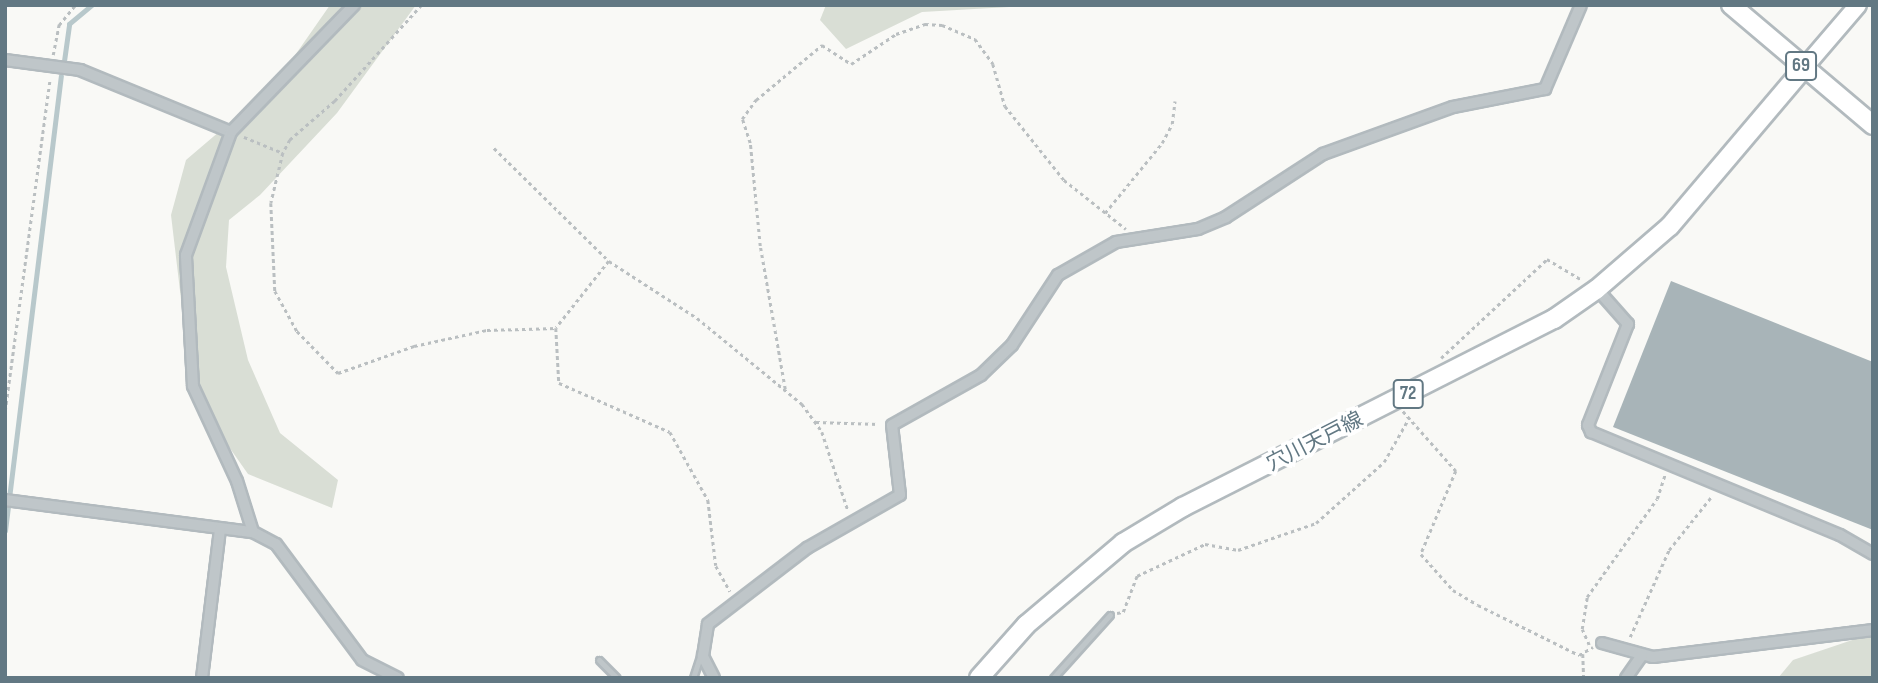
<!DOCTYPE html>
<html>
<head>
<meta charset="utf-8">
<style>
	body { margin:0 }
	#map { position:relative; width:1878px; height:683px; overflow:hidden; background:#f9f9f6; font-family:"Sofia Sans Condensed","Noto Sans JP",sans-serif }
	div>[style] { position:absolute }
	.green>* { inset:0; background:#d9ded5 }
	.stream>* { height:4.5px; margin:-2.25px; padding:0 2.25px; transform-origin:2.25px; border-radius:2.25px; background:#b8c8cb }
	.building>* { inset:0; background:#a8b4b8 }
	.path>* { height:2.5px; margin-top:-1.25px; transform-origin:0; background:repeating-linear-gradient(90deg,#babfc1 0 3.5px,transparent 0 7px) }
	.roads { filter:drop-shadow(2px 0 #b2babe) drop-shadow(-2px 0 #b2babe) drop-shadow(0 2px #b2babe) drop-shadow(0 -2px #b2babe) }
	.lane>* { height:5px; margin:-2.5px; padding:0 2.5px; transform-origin:2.5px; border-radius:2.5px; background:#bfc6c9 }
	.street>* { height:10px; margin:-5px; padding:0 5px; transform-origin:5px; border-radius:5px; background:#bfc6c9 }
	.secondary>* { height:16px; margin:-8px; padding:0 8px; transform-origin:8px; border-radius:8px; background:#fff }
	.primary>* { height:18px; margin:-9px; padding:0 9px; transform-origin:9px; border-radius:9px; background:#fff }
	span { translate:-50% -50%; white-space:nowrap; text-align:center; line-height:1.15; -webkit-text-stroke:7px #fff; paint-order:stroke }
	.shield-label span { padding:2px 5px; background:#fff; border:2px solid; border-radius:5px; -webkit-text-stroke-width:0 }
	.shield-label { font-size:19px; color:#627883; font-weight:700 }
	.street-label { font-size:21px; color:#627883 }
	.frame { position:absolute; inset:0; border:7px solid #627883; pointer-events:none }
</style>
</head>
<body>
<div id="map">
	<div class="green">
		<i style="clip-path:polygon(330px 5px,416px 5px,337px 113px,260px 195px,229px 220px,226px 267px,248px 360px,280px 433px,338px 480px,332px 508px,248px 474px,208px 417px,183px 316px,171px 215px,186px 160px,275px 84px)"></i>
		<i style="clip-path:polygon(826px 5px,1047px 5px,922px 12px,846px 49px,820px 20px)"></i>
		<i style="clip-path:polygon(1873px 633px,1873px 678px,1778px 678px,1793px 660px)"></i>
	</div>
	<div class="stream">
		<i style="left:64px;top:61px;width:37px;rotate:-82deg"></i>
		<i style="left:69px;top:24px;width:30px;rotate:-40deg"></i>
		<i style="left:5px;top:531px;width:458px;rotate:-83deg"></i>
	</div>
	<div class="building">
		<i style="clip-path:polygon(1671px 281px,1873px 362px,1873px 530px,1613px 427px)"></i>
	</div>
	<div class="path">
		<i style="left:422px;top:5px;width:130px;rotate:132.2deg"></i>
		<i style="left:335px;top:101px;width:60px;rotate:139.1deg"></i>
		<i style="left:290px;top:140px;width:15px;rotate:118deg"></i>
		<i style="left:283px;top:153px;width:51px;rotate:103.5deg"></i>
		<i style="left:271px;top:203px;width:88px;rotate:87.4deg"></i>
		<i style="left:275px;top:291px;width:46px;rotate:61.2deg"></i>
		<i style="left:297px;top:331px;width:59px;rotate:45.7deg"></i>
		<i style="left:338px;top:373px;width:81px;rotate:-19.6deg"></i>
		<i style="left:414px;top:346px;width:75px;rotate:-12.4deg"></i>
		<i style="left:487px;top:330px;width:69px;rotate:-1.7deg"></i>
		<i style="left:53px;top:55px;width:31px;rotate:-79deg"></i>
		<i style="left:59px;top:25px;width:26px;rotate:-51deg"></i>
		<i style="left:244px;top:137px;width:42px;rotate:22.3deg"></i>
		<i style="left:494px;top:148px;width:161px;rotate:44.5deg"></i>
		<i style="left:609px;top:261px;width:105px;rotate:32.9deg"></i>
		<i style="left:697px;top:318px;width:136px;rotate:39.3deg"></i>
		<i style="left:802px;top:404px;width:34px;rotate:54deg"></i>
		<i style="left:822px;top:432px;width:82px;rotate:71.6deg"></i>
		<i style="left:1105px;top:213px;width:90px;rotate:-50.8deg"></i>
		<i style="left:1162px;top:143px;width:21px;rotate:-62deg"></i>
		<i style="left:1172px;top:124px;width:23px;rotate:-83deg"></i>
		<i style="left:609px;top:261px;width:85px;rotate:128.3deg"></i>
		<i style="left:556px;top:328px;width:55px;rotate:86.9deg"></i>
		<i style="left:559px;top:383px;width:121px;rotate:23.8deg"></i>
		<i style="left:670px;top:432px;width:78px;rotate:60.8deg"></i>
		<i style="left:708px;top:500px;width:66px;rotate:83.1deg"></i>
		<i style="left:716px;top:566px;width:29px;rotate:61deg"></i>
		<i style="left:1441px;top:358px;width:145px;rotate:-43deg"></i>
		<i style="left:1547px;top:259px;width:41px;rotate:31deg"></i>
		<i style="left:785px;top:389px;width:145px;rotate:-99.9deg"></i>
		<i style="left:760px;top:246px;width:103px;rotate:-95.5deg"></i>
		<i style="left:750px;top:143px;width:25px;rotate:-108deg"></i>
		<i style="left:742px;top:119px;width:24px;rotate:-54deg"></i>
		<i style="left:756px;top:100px;width:86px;rotate:-39.8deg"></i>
		<i style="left:822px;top:45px;width:35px;rotate:33deg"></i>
		<i style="left:851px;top:64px;width:54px;rotate:-33.7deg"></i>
		<i style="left:896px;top:34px;width:31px;rotate:-19deg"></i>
		<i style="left:925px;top:24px;width:17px;rotate:3deg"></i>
		<i style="left:942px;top:25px;width:36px;rotate:23deg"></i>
		<i style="left:975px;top:39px;width:31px;rotate:54deg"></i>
		<i style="left:993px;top:64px;width:44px;rotate:74.1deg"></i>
		<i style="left:1005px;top:106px;width:95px;rotate:51.4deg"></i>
		<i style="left:1064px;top:180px;width:79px;rotate:38.3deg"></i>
		<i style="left:5px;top:411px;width:335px;rotate:-82.3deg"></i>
		<i style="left:1403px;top:411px;width:80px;rotate:48.5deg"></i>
		<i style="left:1456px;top:471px;width:90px;rotate:112.9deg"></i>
		<i style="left:1421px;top:554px;width:48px;rotate:48.4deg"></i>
		<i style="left:1453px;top:590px;width:29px;rotate:31deg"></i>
		<i style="left:1478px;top:605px;width:113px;rotate:26.3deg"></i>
		<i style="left:1579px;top:655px;width:16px;rotate:-30deg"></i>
		<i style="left:816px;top:422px;width:63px;rotate:1.8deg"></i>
		<i style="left:1117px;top:613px;width:6px;rotate:-9deg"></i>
		<i style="left:1123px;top:612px;width:39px;rotate:-69deg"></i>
		<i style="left:1137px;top:576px;width:75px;rotate:-25.2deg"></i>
		<i style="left:1205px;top:544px;width:34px;rotate:10deg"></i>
		<i style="left:1238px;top:550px;width:83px;rotate:-19.1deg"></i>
		<i style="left:1316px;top:523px;width:91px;rotate:-41.9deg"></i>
		<i style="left:1384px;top:462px;width:51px;rotate:-60.4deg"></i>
		<i style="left:1630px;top:637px;width:95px;rotate:-65.9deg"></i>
		<i style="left:1669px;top:550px;width:69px;rotate:-51.5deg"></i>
		<i style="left:1589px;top:645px;width:17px;rotate:-114deg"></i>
		<i style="left:1582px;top:629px;width:32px;rotate:-81deg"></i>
		<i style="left:1587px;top:597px;width:120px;rotate:-54.5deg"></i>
		<i style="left:1657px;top:499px;width:26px;rotate:-72deg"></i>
		<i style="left:1583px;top:654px;width:24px;rotate:88deg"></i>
	</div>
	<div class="roads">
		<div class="lane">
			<i style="left:599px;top:660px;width:25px;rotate:45deg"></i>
			<i style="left:693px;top:678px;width:25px;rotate:-72deg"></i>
			<i style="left:1053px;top:678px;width:85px;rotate:-47.9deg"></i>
		</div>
		<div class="street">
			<i style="left:5px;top:60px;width:76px;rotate:7.6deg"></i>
			<i style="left:80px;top:70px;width:163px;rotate:22.3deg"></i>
			<i style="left:1597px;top:289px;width:47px;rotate:48.5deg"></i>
			<i style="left:1628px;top:324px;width:109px;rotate:111.6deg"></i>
			<i style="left:1588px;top:425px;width:8px;rotate:67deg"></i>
			<i style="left:1591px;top:432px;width:269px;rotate:22.5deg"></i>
			<i style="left:1840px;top:535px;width:38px;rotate:30deg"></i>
			<i style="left:5px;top:500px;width:250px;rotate:7.4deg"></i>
			<i style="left:253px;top:532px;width:26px;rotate:28deg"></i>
			<i style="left:276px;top:544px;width:144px;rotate:53.4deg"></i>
			<i style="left:362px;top:660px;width:40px;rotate:26.6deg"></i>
			<i style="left:253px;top:532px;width:53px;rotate:-107.4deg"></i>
			<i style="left:237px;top:481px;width:105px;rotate:-114.9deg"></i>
			<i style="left:193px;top:386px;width:131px;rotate:-93.1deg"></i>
			<i style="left:186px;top:255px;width:131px;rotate:-69.9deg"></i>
			<i style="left:231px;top:132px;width:177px;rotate:-45.9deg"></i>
			<i style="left:1602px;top:643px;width:53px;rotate:15.4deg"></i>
			<i style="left:1653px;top:657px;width:222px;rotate:-7deg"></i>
			<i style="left:202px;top:678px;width:150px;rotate:-83.1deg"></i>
			<i style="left:714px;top:678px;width:25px;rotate:-117deg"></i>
			<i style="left:703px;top:656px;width:32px;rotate:-81deg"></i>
			<i style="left:708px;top:624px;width:125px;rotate:-37.5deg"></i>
			<i style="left:807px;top:548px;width:107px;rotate:-29.7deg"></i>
			<i style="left:900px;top:495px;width:70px;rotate:-96.5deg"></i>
			<i style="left:892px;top:425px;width:102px;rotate:-29.3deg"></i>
			<i style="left:981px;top:375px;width:43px;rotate:-44.1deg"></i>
			<i style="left:1012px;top:345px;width:84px;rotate:-56.7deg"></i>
			<i style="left:1058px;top:275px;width:67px;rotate:-29.6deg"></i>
			<i style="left:1116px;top:242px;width:83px;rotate:-9deg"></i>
			<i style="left:1198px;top:229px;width:30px;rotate:-23deg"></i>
			<i style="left:1226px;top:217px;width:116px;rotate:-33deg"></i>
			<i style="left:1323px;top:154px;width:138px;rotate:-19.9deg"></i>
			<i style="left:1453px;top:107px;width:94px;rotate:-11.1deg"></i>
			<i style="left:1545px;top:89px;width:91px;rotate:-66.8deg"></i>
			<i style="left:1626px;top:678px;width:28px;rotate:-55deg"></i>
		</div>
		<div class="secondary">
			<i style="left:1804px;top:68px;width:83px;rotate:-49.4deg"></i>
		</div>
		<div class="primary">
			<i style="left:1731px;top:5px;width:186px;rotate:40.2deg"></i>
			<i style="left:979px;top:678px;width:71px;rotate:-48.4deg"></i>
			<i style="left:1026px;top:625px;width:127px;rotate:-40.2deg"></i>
			<i style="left:1123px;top:543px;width:70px;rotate:-31deg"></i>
			<i style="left:1183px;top:507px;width:416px;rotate:-26.9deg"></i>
			<i style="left:1554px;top:319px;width:52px;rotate:-34.9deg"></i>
			<i style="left:1597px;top:289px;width:96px;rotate:-40.8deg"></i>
			<i style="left:1670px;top:226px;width:207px;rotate:-49.7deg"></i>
		</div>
	</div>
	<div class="shield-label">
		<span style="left:1801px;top:66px">69</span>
		<span style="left:1408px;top:394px">72</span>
	</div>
	<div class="street-label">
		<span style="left:1315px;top:442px;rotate:-27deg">穴川天戸線</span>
	</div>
	<div class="frame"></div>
</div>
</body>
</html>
